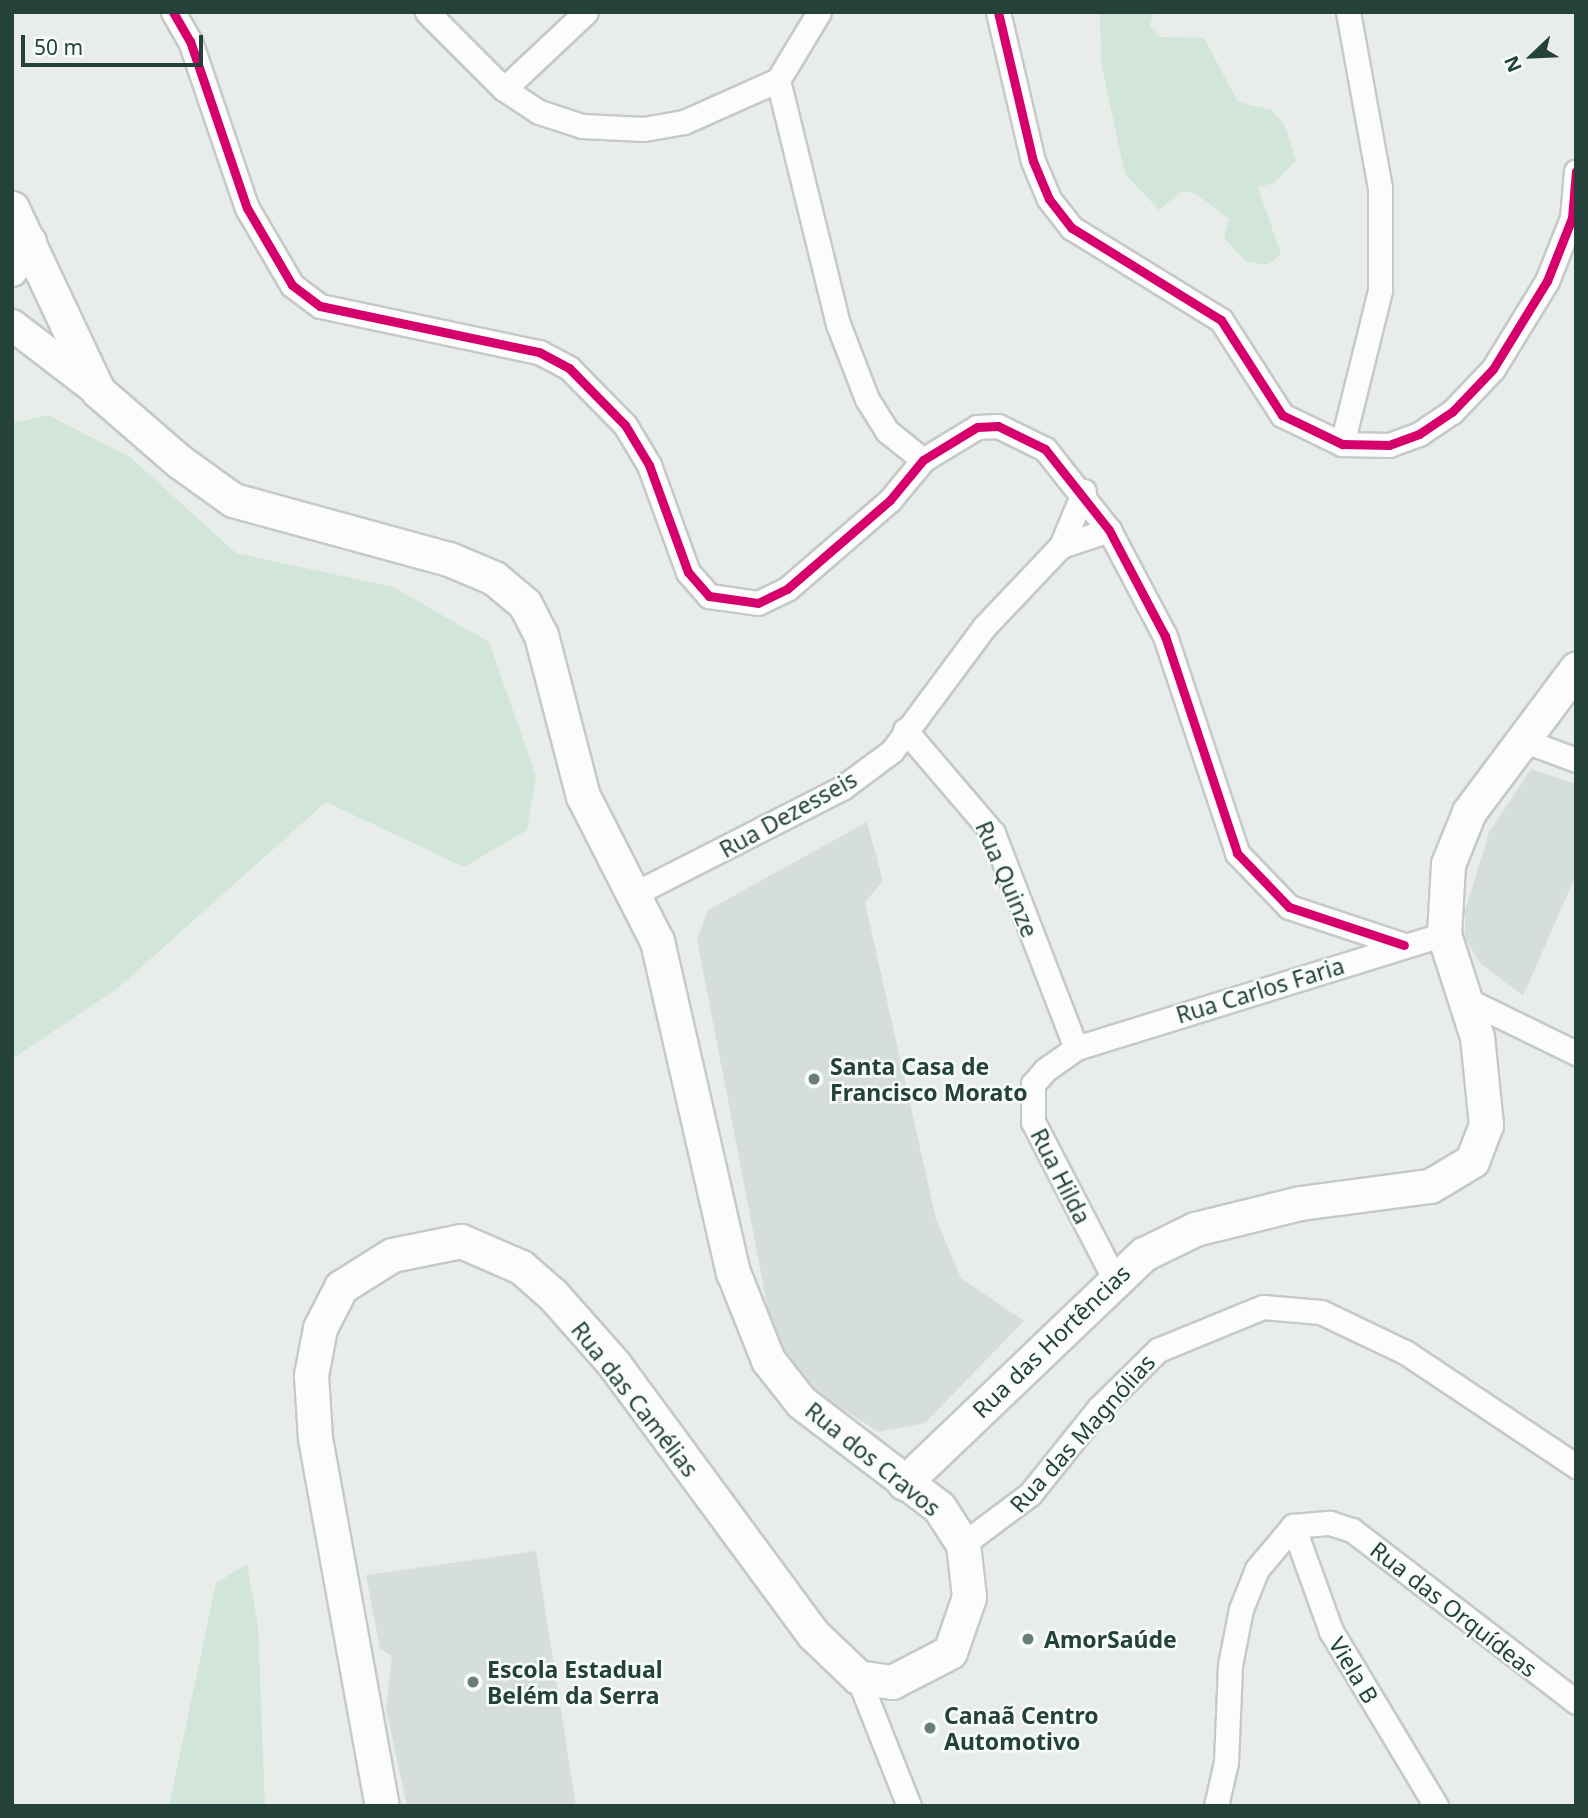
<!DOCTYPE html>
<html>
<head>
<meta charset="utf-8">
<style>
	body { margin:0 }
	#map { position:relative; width:1588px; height:1818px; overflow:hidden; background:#e8edeb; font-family:"Noto Sans",sans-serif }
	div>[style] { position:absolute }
	.built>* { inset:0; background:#d6dedb }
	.green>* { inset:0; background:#d1e6d8 }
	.roads { filter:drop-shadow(2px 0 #c5cac8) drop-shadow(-2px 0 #c5cac8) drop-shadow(0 2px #c5cac8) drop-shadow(0 -2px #c5cac8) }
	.minor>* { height:23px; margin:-11.5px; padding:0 11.5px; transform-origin:11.5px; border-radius:11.5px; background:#fcfcfc }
	.tertiary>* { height:30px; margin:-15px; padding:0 15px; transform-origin:15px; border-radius:15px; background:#fcfcfc }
	.secondary>* { height:33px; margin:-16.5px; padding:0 16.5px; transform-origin:16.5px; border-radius:16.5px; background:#fcfcfc }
	.cycleway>* { height:9px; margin:-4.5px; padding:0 4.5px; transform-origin:4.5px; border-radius:4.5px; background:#d6006c }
	.dots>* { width:19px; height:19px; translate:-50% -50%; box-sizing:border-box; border:4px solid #f7fbf9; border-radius:50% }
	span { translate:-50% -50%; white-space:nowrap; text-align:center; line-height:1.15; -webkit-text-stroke:5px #f7fbf9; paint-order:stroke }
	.street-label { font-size:23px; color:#24423a }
	.poi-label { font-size:23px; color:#24423a; font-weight:700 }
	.left { translate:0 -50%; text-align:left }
	.frame { position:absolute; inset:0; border:14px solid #24423a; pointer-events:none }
	.north { position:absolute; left:1497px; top:21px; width:70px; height:70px; -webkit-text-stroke:5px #f7fbf9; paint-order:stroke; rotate:247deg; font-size:19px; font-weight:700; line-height:28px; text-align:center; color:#24423a }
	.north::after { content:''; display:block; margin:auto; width:24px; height:32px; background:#24423a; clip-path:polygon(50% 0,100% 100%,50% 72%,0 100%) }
	.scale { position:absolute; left:21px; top:35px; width:182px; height:32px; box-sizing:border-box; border:4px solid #24423a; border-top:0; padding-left:9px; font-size:21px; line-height:24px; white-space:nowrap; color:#24423a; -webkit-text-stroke:5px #f7fbf9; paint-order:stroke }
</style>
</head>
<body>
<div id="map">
	<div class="built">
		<i style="clip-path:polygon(1531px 769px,1576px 784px,1576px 875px,1523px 996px,1480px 963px,1465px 938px,1465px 911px,1489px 832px)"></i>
		<i style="clip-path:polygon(867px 822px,883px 881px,865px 902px,936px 1219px,961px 1278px,1024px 1321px,925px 1423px,878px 1432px,816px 1392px,775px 1346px,697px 939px,708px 910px)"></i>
		<i style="clip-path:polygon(536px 1551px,576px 1806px,407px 1806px,386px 1709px,392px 1656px,380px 1649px,366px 1575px)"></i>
	</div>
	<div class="green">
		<i style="clip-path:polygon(1100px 12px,1153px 12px,1150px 27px,1160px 37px,1204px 38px,1238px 102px,1272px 110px,1285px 126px,1296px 161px,1274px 183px,1258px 187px,1281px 254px,1267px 265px,1245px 261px,1224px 238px,1229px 219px,1196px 194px,1182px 191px,1159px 210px,1125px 174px,1101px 63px)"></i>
		<i style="clip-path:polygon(48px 415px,130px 457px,236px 553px,393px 587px,489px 642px,536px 776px,527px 830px,464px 867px,326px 802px,118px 988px,12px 1059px,12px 423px)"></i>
		<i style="clip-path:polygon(247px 1564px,258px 1625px,265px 1806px,169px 1806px,216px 1583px)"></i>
	</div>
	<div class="roads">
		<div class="minor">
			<i style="left:173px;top:12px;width:34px;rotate:60deg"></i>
			<i style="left:190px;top:41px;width:176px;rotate:71.2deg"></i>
			<i style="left:247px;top:208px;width:89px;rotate:59.7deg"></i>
			<i style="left:292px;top:285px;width:35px;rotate:37deg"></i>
			<i style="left:320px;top:306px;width:224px;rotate:11.9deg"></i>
			<i style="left:539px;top:352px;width:34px;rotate:28deg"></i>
			<i style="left:569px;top:368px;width:80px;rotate:45.5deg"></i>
			<i style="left:625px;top:425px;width:47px;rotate:59deg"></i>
			<i style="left:649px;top:465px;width:114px;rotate:70deg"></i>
			<i style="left:688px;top:572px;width:32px;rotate:49deg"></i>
			<i style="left:709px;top:596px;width:49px;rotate:8.1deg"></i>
			<i style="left:758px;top:603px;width:32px;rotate:-26deg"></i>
			<i style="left:787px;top:589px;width:136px;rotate:-40.8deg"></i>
			<i style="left:890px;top:500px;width:52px;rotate:-50.5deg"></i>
			<i style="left:923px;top:460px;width:63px;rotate:-31.4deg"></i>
			<i style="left:977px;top:427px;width:21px;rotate:-3deg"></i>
			<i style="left:998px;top:426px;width:52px;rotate:26.1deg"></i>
			<i style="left:1045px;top:449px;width:103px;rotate:51.7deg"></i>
			<i style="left:1109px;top:530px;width:120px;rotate:62.2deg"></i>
			<i style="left:1165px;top:636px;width:229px;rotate:71.6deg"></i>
			<i style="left:1237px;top:853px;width:75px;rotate:46.1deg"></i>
			<i style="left:1289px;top:907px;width:121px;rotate:18.3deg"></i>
			<i style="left:427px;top:12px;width:109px;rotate:45deg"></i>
			<i style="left:504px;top:89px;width:42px;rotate:33.3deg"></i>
			<i style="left:539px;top:112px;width:45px;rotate:18deg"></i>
			<i style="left:582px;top:126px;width:62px;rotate:2.8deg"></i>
			<i style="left:644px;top:129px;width:41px;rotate:-9.9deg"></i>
			<i style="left:684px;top:122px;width:103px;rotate:-24.1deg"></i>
			<i style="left:998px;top:12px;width:153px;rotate:76.8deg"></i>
			<i style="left:1033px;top:161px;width:41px;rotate:67.2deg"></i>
			<i style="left:1049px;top:199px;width:37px;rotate:52deg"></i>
			<i style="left:1072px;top:228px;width:175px;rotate:31.7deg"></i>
			<i style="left:1221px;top:320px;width:113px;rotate:57.3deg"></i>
			<i style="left:1282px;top:415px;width:67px;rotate:25.8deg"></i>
			<i style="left:1342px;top:444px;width:47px;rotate:1.2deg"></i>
			<i style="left:1389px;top:445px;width:32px;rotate:-20deg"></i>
			<i style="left:1419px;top:434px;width:40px;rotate:-34deg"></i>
			<i style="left:1452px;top:412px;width:59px;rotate:-46.4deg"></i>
			<i style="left:1493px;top:369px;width:103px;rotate:-58.5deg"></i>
			<i style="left:1547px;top:281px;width:68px;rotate:-68.4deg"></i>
			<i style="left:1572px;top:218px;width:47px;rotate:-85.1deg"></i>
			<i style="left:778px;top:80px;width:251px;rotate:76.2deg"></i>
			<i style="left:838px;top:324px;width:80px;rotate:68.9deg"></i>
			<i style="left:867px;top:399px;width:38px;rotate:58deg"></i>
			<i style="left:887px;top:431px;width:46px;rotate:38.9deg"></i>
			<i style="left:778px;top:80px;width:79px;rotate:-58.9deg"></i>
			<i style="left:504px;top:89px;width:112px;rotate:-43.2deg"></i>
			<i style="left:1342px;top:444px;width:159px;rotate:-76.1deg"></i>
			<i style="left:1380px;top:290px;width:102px;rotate:-90deg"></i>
			<i style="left:1380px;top:188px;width:179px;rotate:-100.3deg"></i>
			<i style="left:1084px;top:491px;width:60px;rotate:112.7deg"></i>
			<i style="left:1061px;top:546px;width:51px;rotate:-18.4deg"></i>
			<i style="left:905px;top:730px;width:135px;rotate:49.5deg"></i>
			<i style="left:993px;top:833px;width:230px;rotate:68.9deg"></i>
			<i style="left:1525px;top:741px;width:54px;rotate:20.4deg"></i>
			<i style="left:630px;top:896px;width:238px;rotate:-27deg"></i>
			<i style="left:842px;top:788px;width:62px;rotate:-36.5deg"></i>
			<i style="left:892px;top:751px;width:154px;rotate:-53.4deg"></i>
			<i style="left:984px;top:627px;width:112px;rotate:-46.5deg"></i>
			<i style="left:1463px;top:998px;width:126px;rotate:26deg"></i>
			<i style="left:1114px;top:1278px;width:176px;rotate:-117.4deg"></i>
			<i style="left:1033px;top:1122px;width:38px;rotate:-90deg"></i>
			<i style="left:1033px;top:1084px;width:18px;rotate:-49deg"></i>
			<i style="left:1045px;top:1070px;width:38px;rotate:-35deg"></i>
			<i style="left:1076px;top:1048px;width:385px;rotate:-17.2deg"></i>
			<i style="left:1293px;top:1526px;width:112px;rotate:70.1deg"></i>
			<i style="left:1331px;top:1631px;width:204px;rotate:59deg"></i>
			<i style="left:963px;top:1544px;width:84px;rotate:-36.7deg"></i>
			<i style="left:1030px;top:1494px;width:110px;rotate:-51.3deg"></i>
			<i style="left:1099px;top:1408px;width:83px;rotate:-44.5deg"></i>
			<i style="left:1158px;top:1350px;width:113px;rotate:-22.3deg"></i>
			<i style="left:1263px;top:1307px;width:58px;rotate:4.9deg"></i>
			<i style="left:1321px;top:1312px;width:93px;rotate:25.5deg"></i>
			<i style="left:1405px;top:1352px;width:206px;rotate:33.7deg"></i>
			<i style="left:858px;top:1677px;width:139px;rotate:68.4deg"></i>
			<i style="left:1216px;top:1806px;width:45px;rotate:-77.2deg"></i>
			<i style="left:1226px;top:1762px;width:97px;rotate:-87.6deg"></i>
			<i style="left:1230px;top:1665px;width:57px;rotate:-78.9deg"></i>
			<i style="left:1241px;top:1609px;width:43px;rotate:-68.2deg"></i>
			<i style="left:1257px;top:1569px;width:56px;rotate:-50.1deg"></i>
			<i style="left:1293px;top:1526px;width:37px;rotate:-5deg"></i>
			<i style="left:1330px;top:1523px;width:23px;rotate:18deg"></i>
			<i style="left:1352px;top:1530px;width:282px;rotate:37.5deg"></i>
		</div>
		<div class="tertiary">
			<i style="left:12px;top:271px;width:35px;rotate:-57deg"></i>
			<i style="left:12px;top:325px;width:108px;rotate:37.5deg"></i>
		</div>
		<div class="secondary">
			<i style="left:12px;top:208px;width:202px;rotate:64.8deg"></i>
			<i style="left:98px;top:391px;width:108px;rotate:40.9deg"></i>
			<i style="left:180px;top:462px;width:65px;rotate:35.6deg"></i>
			<i style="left:233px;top:500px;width:224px;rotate:15.3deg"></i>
			<i style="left:449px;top:559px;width:49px;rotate:22.9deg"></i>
			<i style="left:494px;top:578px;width:40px;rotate:40deg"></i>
			<i style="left:525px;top:604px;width:35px;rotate:63deg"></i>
			<i style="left:541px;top:635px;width:166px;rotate:75.4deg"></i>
			<i style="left:583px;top:796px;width:163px;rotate:63deg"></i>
			<i style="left:657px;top:941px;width:340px;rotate:77.1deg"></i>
			<i style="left:733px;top:1272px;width:95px;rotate:68.3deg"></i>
			<i style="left:768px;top:1360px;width:53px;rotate:51.8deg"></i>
			<i style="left:801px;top:1402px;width:173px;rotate:37.3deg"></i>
			<i style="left:939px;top:1507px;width:44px;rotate:57deg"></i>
			<i style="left:963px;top:1544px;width:53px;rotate:83.5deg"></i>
			<i style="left:969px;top:1597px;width:58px;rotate:109.1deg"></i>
			<i style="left:950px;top:1652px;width:65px;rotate:152.7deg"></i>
			<i style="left:892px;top:1682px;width:34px;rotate:-172deg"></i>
			<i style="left:858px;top:1677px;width:62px;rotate:-136.3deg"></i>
			<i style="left:813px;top:1634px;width:334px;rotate:-126.4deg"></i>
			<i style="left:615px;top:1365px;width:94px;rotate:-131.5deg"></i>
			<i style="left:553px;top:1295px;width:43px;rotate:-138.8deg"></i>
			<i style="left:521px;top:1267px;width:65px;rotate:-156.6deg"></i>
			<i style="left:461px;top:1241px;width:70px;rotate:168.5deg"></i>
			<i style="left:392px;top:1255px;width:60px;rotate:147.9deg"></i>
			<i style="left:341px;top:1287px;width:46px;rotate:117.1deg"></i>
			<i style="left:320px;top:1328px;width:48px;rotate:100.8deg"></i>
			<i style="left:311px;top:1375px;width:63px;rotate:86.4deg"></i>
			<i style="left:315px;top:1438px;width:374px;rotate:79.7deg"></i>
			<i style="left:904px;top:1483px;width:332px;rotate:-43.7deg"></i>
			<i style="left:1144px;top:1254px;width:57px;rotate:-26.1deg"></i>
			<i style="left:1195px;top:1229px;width:108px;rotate:-13.9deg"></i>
			<i style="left:1300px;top:1203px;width:131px;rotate:-7.5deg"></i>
			<i style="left:1430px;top:1186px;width:49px;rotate:-30.8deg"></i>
			<i style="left:1472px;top:1161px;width:39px;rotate:-69deg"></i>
			<i style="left:1486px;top:1125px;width:88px;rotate:-95.8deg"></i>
			<i style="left:1477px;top:1037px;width:108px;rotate:-107.8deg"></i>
			<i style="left:1444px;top:934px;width:70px;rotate:-86.7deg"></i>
			<i style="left:1448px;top:864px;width:56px;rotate:-68deg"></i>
			<i style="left:1469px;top:812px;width:179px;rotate:-53.2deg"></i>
		</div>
	</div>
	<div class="cycleway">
		<i style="left:173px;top:12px;width:34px;rotate:60deg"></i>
		<i style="left:190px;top:41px;width:176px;rotate:71.2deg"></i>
		<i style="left:247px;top:208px;width:89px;rotate:59.7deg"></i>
		<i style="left:292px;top:285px;width:35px;rotate:37deg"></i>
		<i style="left:320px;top:306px;width:224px;rotate:11.9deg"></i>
		<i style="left:539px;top:352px;width:34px;rotate:28deg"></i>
		<i style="left:569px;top:368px;width:80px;rotate:45.5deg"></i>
		<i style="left:625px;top:425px;width:47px;rotate:59deg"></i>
		<i style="left:649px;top:465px;width:114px;rotate:70deg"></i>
		<i style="left:688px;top:572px;width:32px;rotate:49deg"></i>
		<i style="left:709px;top:596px;width:49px;rotate:8.1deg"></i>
		<i style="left:758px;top:603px;width:32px;rotate:-26deg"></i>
		<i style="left:787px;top:589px;width:136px;rotate:-40.8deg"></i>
		<i style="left:890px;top:500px;width:52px;rotate:-50.5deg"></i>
		<i style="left:923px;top:460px;width:63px;rotate:-31.4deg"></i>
		<i style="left:977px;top:427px;width:21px;rotate:-3deg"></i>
		<i style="left:998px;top:426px;width:52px;rotate:26.1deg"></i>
		<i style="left:1045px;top:449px;width:103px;rotate:51.7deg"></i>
		<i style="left:1109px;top:530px;width:120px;rotate:62.2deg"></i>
		<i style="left:1165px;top:636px;width:229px;rotate:71.6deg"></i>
		<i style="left:1237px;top:853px;width:75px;rotate:46.1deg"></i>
		<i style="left:1289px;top:907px;width:121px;rotate:18.3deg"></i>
		<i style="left:998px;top:12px;width:153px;rotate:76.8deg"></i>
		<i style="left:1033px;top:161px;width:41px;rotate:67.2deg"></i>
		<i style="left:1049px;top:199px;width:37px;rotate:52deg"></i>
		<i style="left:1072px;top:228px;width:175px;rotate:31.7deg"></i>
		<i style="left:1221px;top:320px;width:113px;rotate:57.3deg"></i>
		<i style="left:1282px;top:415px;width:67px;rotate:25.8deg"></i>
		<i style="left:1342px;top:444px;width:47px;rotate:1.2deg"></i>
		<i style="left:1389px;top:445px;width:32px;rotate:-20deg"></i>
		<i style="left:1419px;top:434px;width:40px;rotate:-34deg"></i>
		<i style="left:1452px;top:412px;width:59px;rotate:-46.4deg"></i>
		<i style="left:1493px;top:369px;width:103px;rotate:-58.5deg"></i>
		<i style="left:1547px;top:281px;width:68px;rotate:-68.4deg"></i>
		<i style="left:1572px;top:218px;width:47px;rotate:-85.1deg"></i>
	</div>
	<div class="dots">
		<i style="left:814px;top:1079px;background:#697e78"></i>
		<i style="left:1028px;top:1639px;background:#697e78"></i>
		<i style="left:473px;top:1682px;background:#697e78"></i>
		<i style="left:930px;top:1728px;background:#697e78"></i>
	</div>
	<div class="street-label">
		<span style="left:788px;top:814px;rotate:-29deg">Rua Dezesseis</span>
		<span style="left:1007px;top:879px;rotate:67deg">Rua Quinze</span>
		<span style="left:1260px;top:990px;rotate:-17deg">Rua Carlos Faria</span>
		<span style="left:1061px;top:1176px;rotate:63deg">Rua Hilda</span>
		<span style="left:1051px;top:1341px;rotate:-44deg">Rua das Hortências</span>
		<span style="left:635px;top:1399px;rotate:52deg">Rua das Camélias</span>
		<span style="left:1082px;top:1433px;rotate:-48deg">Rua das Magnólias</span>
		<span style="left:873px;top:1459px;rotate:39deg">Rua dos Cravos</span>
		<span style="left:1454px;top:1609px;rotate:38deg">Rua das Orquídeas</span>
		<span style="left:1354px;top:1670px;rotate:59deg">Viela B</span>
	</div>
	<div class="poi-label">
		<span class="left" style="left:830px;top:1079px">Santa Casa de<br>Francisco Morato</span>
		<span class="left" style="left:1044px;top:1639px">AmorSaúde</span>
		<span class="left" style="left:487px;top:1682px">Escola Estadual<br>Belém da Serra</span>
		<span class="left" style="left:944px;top:1728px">Canaã Centro<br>Automotivo</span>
	</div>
	<div class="frame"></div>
	<div class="north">N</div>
	<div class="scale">50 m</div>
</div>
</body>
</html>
